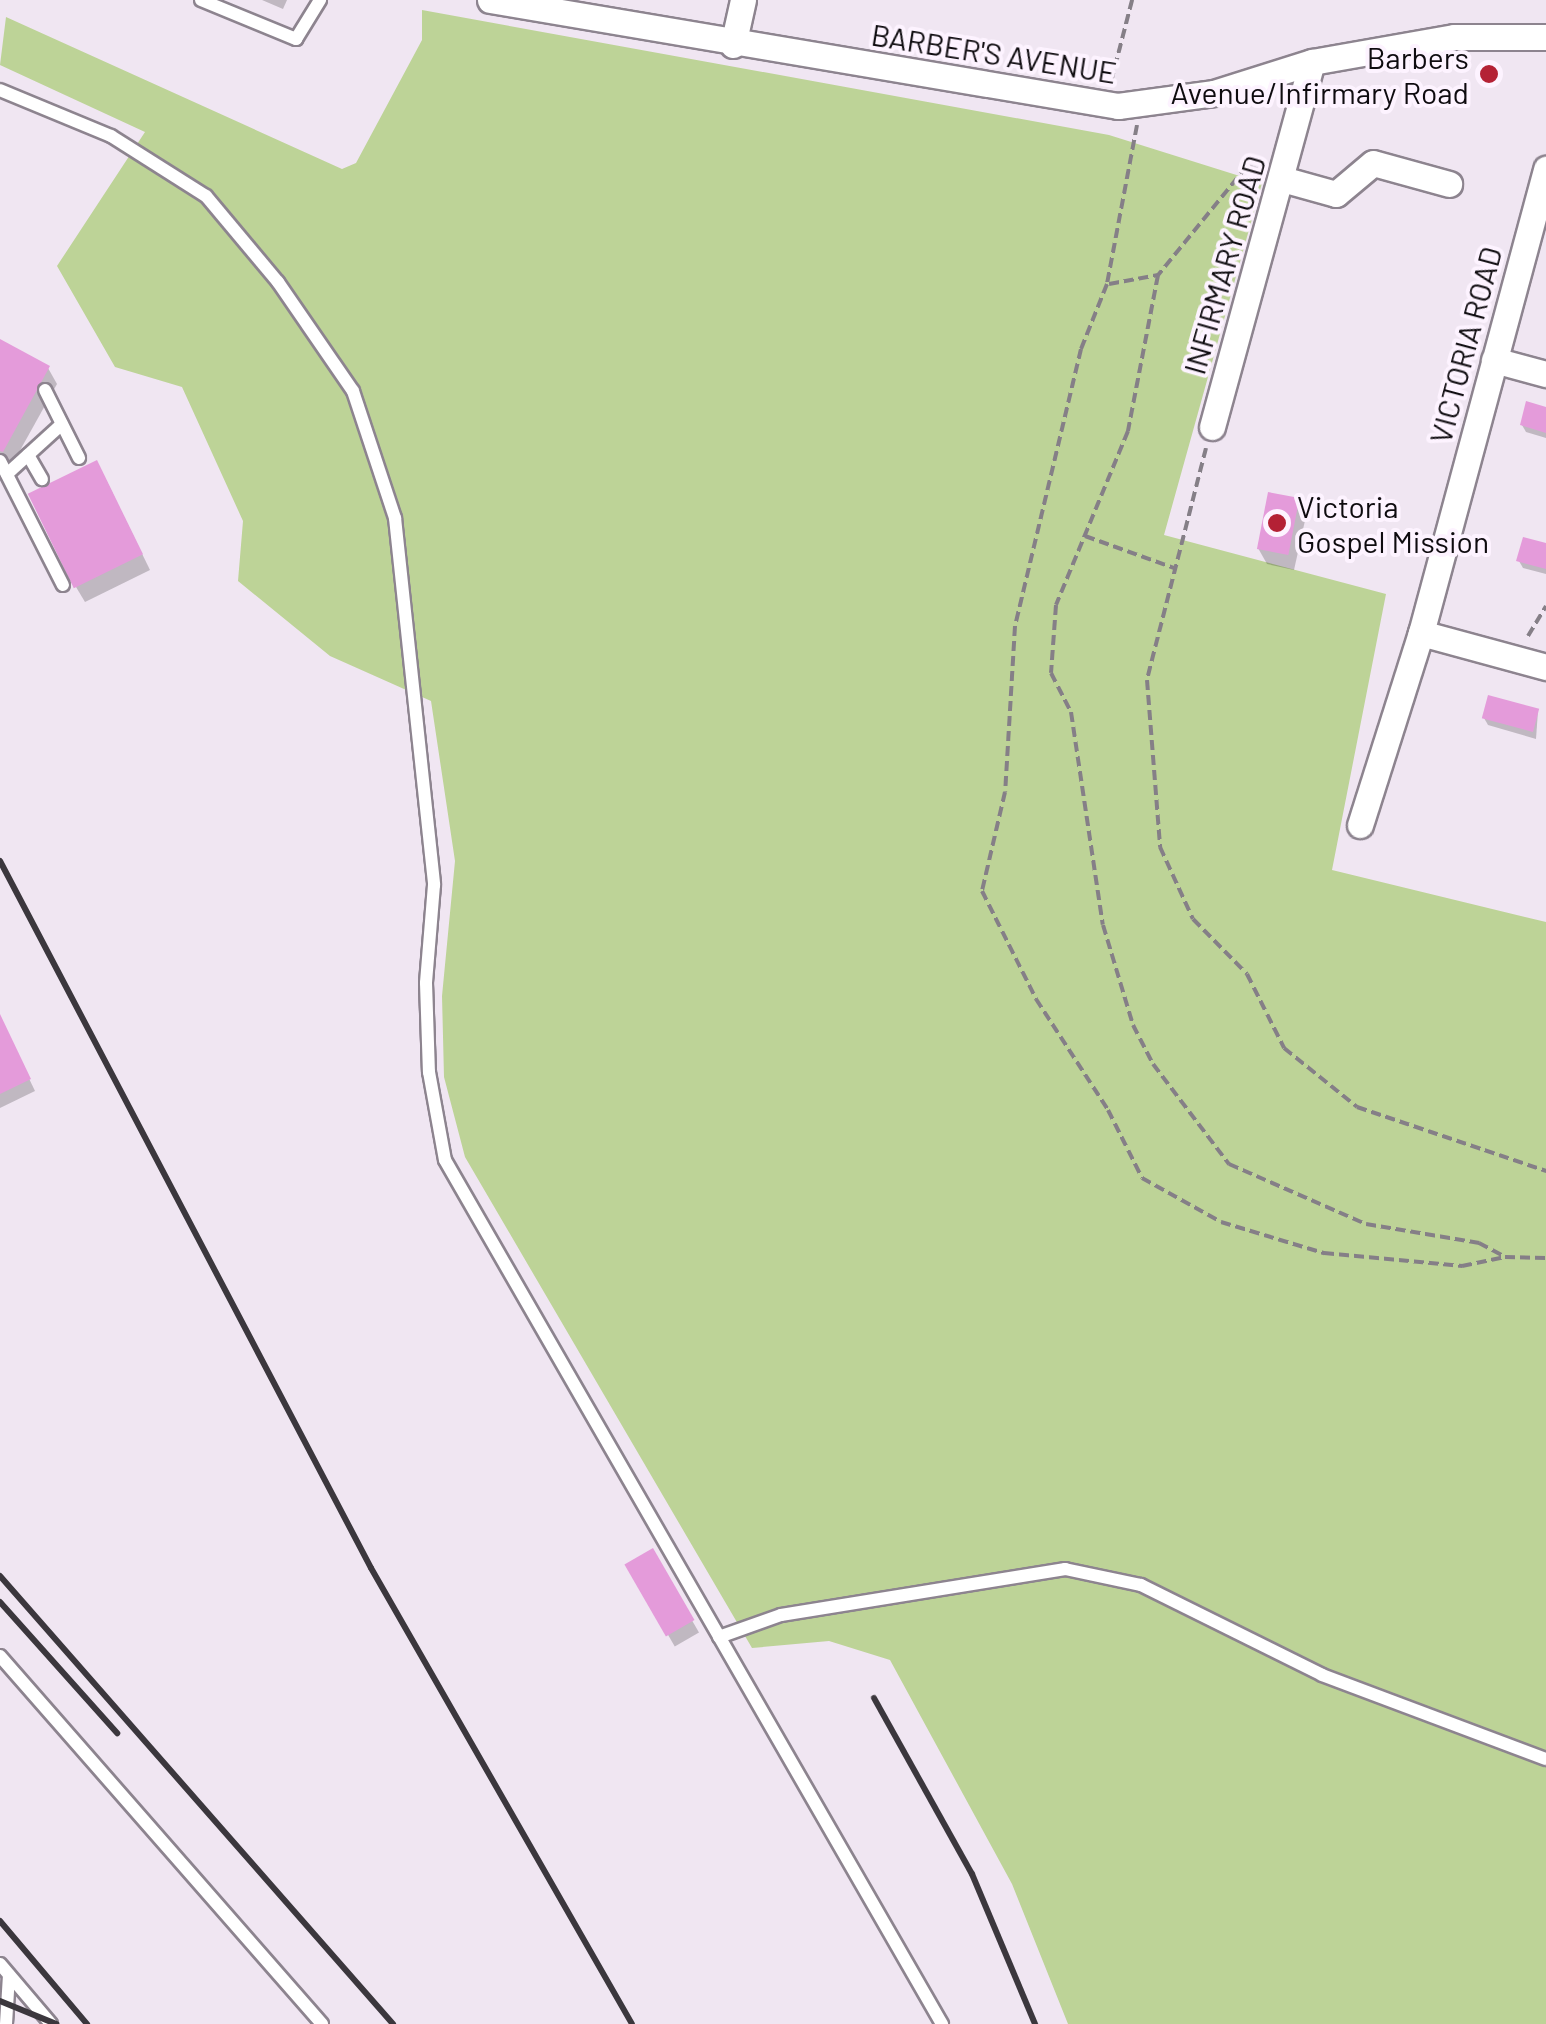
<!DOCTYPE html>
<html>
<head>
<meta charset="utf-8">
<style>
	body { margin:0 }
	#map { position:relative; width:1546px; height:2024px; overflow:hidden; background:#f0e6f2; font-family:Barlow,sans-serif }
	div>[style] { position:absolute }
	.green>* { inset:0; background:#bdd397 }
	.shadow>* { inset:0; background:#0003; transform-origin:0 0 }
	.building>* { inset:0; background:#e49bda; transform-origin:0 0 }
	.path>* { height:4px; margin-top:-2px; transform-origin:0; background:repeating-linear-gradient(90deg,#857f87 0 10px,transparent 0 15px) }
	.roads { filter:drop-shadow(2px 0 #8d848f) drop-shadow(-2px 0 #8d848f) drop-shadow(0 2px #8d848f) drop-shadow(0 -2px #8d848f) }
	.service>* { height:12px; margin:-6px; padding:0 6px; transform-origin:6px; border-radius:6px; background:#fff }
	.minor>* { height:25px; margin:-12.5px; padding:0 12.5px; transform-origin:12.5px; border-radius:12.5px; background:#fff }
	.rail>* { height:6px; margin:-3px; padding:0 3px; transform-origin:3px; border-radius:3px; background:#3b373d }
	.dots>* { width:28px; height:28px; translate:-50% -50%; box-sizing:border-box; border:5px solid #fdf3ff; border-radius:50% }
	span { translate:-50% -50%; white-space:nowrap; text-align:center; line-height:1.15; -webkit-text-stroke:8px #fdf3ff; paint-order:stroke }
	.street-label { font-size:30px; color:#0e0b0f }
	.poi-label { font-size:30px; color:#0e0b0f }
	.right { translate:-100% -50%; text-align:right }
	.left { translate:0 -50%; text-align:left }
</style>
</head>
<body>
<div id="map">
	<div class="green">
		<i style="clip-path:polygon(422px 10px,1109px 135px,1262px 183px,1164px 535px,1386px 594px,1332px 870px,1546px 922px,1546px 2024px,1068px 2024px,1012px 1884px,890px 1660px,829px 1641px,752px 1648px,465px 1157px,444px 1077px,442px 996px,455px 861px,431px 701px,330px 656px,238px 581px,243px 521px,182px 387px,115px 367px,57px 266px,145px 132px,0 65px,6px 17px,342px 169px,356px 163px,422px 40px)"></i>
	</div>
	<div class="shadow">
		<i style="clip-path:polygon(262px 0,287px 0,283px 9px)"></i>
		<i style="clip-path:polygon(0 342px,48px 368px,57px 384px,13px 463px,0 455px)"></i>
		<i style="clip-path:polygon(1546px 410px,1546px 438px,1526px 432px,1522px 425px)"></i>
		<i style="clip-path:polygon(105px 478px,150px 570px,85px 602px,76px 587px)"></i>
		<i style="clip-path:polygon(1297px 500px,1306px 516px,1294px 570px,1267px 564px,1258px 548px)"></i>
		<i style="clip-path:polygon(1546px 546px,1546px 574px,1523px 568px,1519px 561px)"></i>
		<i style="clip-path:polygon(1538px 711px,1536px 739px,1488px 725px,1484px 718px)"></i>
		<i style="clip-path:polygon(0 1018px,35px 1091px,0 1108px)"></i>
		<i style="left:652px;top:1551px;width:94px;height:28px;rotate:60deg"></i>
	</div>
	<div class="building">
		<i style="clip-path:polygon(0 339px,50px 366px,3px 452px,0 451px)"></i>
		<i style="clip-path:polygon(1526px 401px,1546px 407px,1546px 433px,1520px 425px)"></i>
		<i style="left:97px;top:460px;width:105px;height:77px;rotate:64deg"></i>
		<i style="left:1268px;top:492px;width:32px;height:58px;rotate:11deg"></i>
		<i style="clip-path:polygon(1523px 537px,1546px 543px,1546px 569px,1516px 561px)"></i>
		<i style="left:1488px;top:695px;width:53px;height:24px;rotate:15deg"></i>
		<i style="clip-path:polygon(0 1014px,31px 1079px,0 1094px)"></i>
		<i style="left:653px;top:1548px;width:83px;height:33px;rotate:60deg"></i>
	</div>
	<div class="path">
		<i style="left:1111px;top:82px;width:85px;rotate:-75.6deg"></i>
		<i style="left:1137px;top:125px;width:162px;rotate:100.7deg"></i>
		<i style="left:1107px;top:284px;width:70px;rotate:111.8deg"></i>
		<i style="left:1081px;top:349px;width:285px;rotate:103.4deg"></i>
		<i style="left:1015px;top:626px;width:166px;rotate:93.4deg"></i>
		<i style="left:1005px;top:792px;width:102px;rotate:103.1deg"></i>
		<i style="left:982px;top:891px;width:121px;rotate:63.4deg"></i>
		<i style="left:1036px;top:999px;width:132px;rotate:57deg"></i>
		<i style="left:1108px;top:1110px;width:76px;rotate:63.4deg"></i>
		<i style="left:1142px;top:1178px;width:90px;rotate:29.1deg"></i>
		<i style="left:1221px;top:1222px;width:108px;rotate:16.8deg"></i>
		<i style="left:1324px;top:1253px;width:139px;rotate:5.4deg"></i>
		<i style="left:1462px;top:1266px;width:44px;rotate:-11.8deg"></i>
		<i style="left:1259px;top:170px;width:13px;rotate:-162deg"></i>
		<i style="left:1247px;top:166px;width:141px;rotate:129.2deg"></i>
		<i style="left:1158px;top:275px;width:159px;rotate:100.9deg"></i>
		<i style="left:1128px;top:431px;width:188px;rotate:112.5deg"></i>
		<i style="left:1056px;top:605px;width:68px;rotate:94.2deg"></i>
		<i style="left:1051px;top:673px;width:44px;rotate:62.9deg"></i>
		<i style="left:1071px;top:712px;width:215px;rotate:81.5deg"></i>
		<i style="left:1103px;top:925px;width:104px;rotate:73.3deg"></i>
		<i style="left:1133px;top:1025px;width:44px;rotate:62.9deg"></i>
		<i style="left:1153px;top:1064px;width:126px;rotate:52.8deg"></i>
		<i style="left:1229px;top:1164px;width:150px;rotate:23.7deg"></i>
		<i style="left:1366px;top:1224px;width:115px;rotate:9.5deg"></i>
		<i style="left:1479px;top:1243px;width:30px;rotate:28deg"></i>
		<i style="left:1505px;top:1257px;width:41px;rotate:1.4deg"></i>
		<i style="left:1109px;top:284px;width:50px;rotate:-10.4deg"></i>
		<i style="left:1206px;top:448px;width:239px;rotate:104.3deg"></i>
		<i style="left:1147px;top:680px;width:168px;rotate:85.5deg"></i>
		<i style="left:1160px;top:847px;width:79px;rotate:65.4deg"></i>
		<i style="left:1193px;top:919px;width:77px;rotate:45.5deg"></i>
		<i style="left:1247px;top:974px;width:83px;rotate:63.4deg"></i>
		<i style="left:1284px;top:1048px;width:94px;rotate:38.9deg"></i>
		<i style="left:1357px;top:1107px;width:200px;rotate:18.7deg"></i>
		<i style="left:1085px;top:536px;width:95px;rotate:19.8deg"></i>
		<i style="left:1528px;top:636px;width:35px;rotate:-59deg"></i>
	</div>
	<div class="roads">
		<div class="service">
			<i style="left:201px;top:0;width:103px;rotate:22.3deg"></i>
			<i style="left:296px;top:39px;width:46px;rotate:-58.4deg"></i>
			<i style="left:0;top:90px;width:120px;rotate:22.5deg"></i>
			<i style="left:111px;top:136px;width:112px;rotate:32.3deg"></i>
			<i style="left:206px;top:196px;width:112px;rotate:50.1deg"></i>
			<i style="left:278px;top:282px;width:132px;rotate:55.5deg"></i>
			<i style="left:353px;top:391px;width:134px;rotate:71.7deg"></i>
			<i style="left:395px;top:518px;width:369px;rotate:83.9deg"></i>
			<i style="left:434px;top:885px;width:98px;rotate:94.7deg"></i>
			<i style="left:426px;top:983px;width:89px;rotate:88.1deg"></i>
			<i style="left:429px;top:1072px;width:89px;rotate:79.7deg"></i>
			<i style="left:445px;top:1160px;width:997px;rotate:60.09deg"></i>
			<i style="left:45px;top:390px;width:76px;rotate:63.4deg"></i>
			<i style="left:28px;top:455px;width:28px;rotate:60deg"></i>
			<i style="left:0;top:461px;width:139px;rotate:63.1deg"></i>
			<i style="left:7px;top:474px;width:74px;rotate:-42.3deg"></i>
			<i style="left:719px;top:1637px;width:66px;rotate:-19.5deg"></i>
			<i style="left:781px;top:1615px;width:288px;rotate:-9.2deg"></i>
			<i style="left:1065px;top:1569px;width:78px;rotate:11.9deg"></i>
			<i style="left:1141px;top:1585px;width:202px;rotate:26.4deg"></i>
			<i style="left:1322px;top:1675px;width:239px;rotate:20.6deg"></i>
			<i style="left:0;top:1656px;width:489px;rotate:48.8deg"></i>
			<i style="left:0;top:1964px;width:79px;rotate:49.6deg"></i>
			<i style="left:6px;top:2024px;width:49px;rotate:-86.5deg"></i>
		</div>
		<div class="minor">
			<i style="left:490px;top:0;width:637px;rotate:9.58deg"></i>
			<i style="left:1118px;top:106px;width:97px;rotate:-7.7deg"></i>
			<i style="left:1214px;top:93px;width:103px;rotate:-17.6deg"></i>
			<i style="left:1312px;top:62px;width:144px;rotate:-10deg"></i>
			<i style="left:1454px;top:37px;width:92px"></i>
			<i style="left:733px;top:45px;width:46px;rotate:-77.5deg"></i>
			<i style="left:1282px;top:179px;width:56px;rotate:15.5deg"></i>
			<i style="left:1336px;top:194px;width:48px;rotate:-40deg"></i>
			<i style="left:1373px;top:163px;width:79px;rotate:15.4deg"></i>
			<i style="left:1494px;top:360px;width:54px;rotate:15.1deg"></i>
			<i style="left:1212px;top:427px;width:378px;rotate:-74.7deg"></i>
			<i style="left:1421px;top:633px;width:130px;rotate:15.2deg"></i>
			<i style="left:1360px;top:825px;width:201px;rotate:-72.4deg"></i>
			<i style="left:1421px;top:633px;width:481px;rotate:-74.9deg"></i>
		</div>
	</div>
	<div class="rail">
		<i style="left:0;top:861px;width:798px;rotate:62.31deg"></i>
		<i style="left:371px;top:1568px;width:525px;rotate:60.21deg"></i>
		<i style="left:0;top:1576px;width:596px;rotate:48.74deg"></i>
		<i style="left:0;top:1602px;width:176px;rotate:48.2deg"></i>
		<i style="left:874px;top:1698px;width:201px;rotate:60.9deg"></i>
		<i style="left:972px;top:1874px;width:163px;rotate:67.2deg"></i>
		<i style="left:0;top:1921px;width:135px;rotate:49.8deg"></i>
		<i style="left:0;top:2001px;width:61px;rotate:22.3deg"></i>
	</div>
	<div class="dots">
		<i style="left:1489px;top:74px;background:#b42135"></i>
		<i style="left:1277px;top:523px;background:#b42135"></i>
	</div>
	<div class="street-label">
		<span style="left:994px;top:53px;rotate:9deg">BARBER'S AVENUE</span>
		<span style="left:1224px;top:265px;rotate:-74deg">INFIRMARY ROAD</span>
		<span style="left:1465px;top:345px;rotate:-75deg">VICTORIA ROAD</span>
	</div>
	<div class="poi-label">
		<span class="right" style="left:1469px;top:74px">Barbers<br>Avenue/Infirmary Road</span>
		<span class="left" style="left:1297px;top:523px">Victoria<br>Gospel Mission</span>
	</div>
</div>
</body>
</html>
